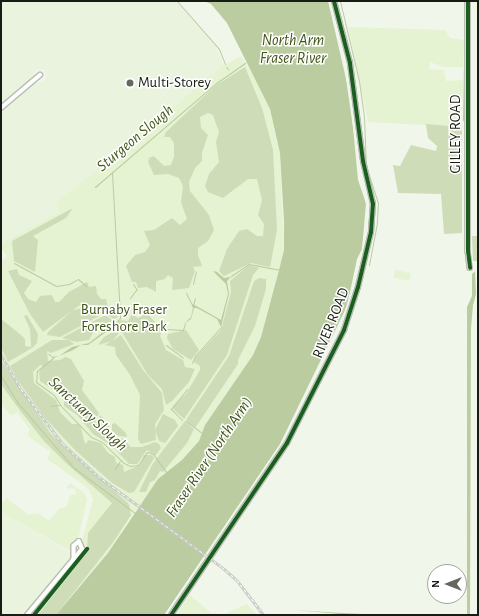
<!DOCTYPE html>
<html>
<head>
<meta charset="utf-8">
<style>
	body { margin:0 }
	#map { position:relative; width:479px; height:616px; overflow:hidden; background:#f1f6ea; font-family:"Alegreya Sans",sans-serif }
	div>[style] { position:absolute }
	.built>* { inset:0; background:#eaf3dd }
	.green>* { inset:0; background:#e5f3d2; transform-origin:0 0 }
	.forest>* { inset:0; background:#cedcb8 }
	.water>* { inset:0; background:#bbcca1 }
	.pier>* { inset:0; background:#f1f6ea }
	.stream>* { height:1px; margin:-0.5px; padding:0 0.5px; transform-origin:0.5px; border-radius:0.5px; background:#bbcca1 }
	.roads { filter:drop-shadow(1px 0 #b8bcb3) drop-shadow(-1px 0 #b8bcb3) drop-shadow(0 1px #b8bcb3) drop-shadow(0 -1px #b8bcb3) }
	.minor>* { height:3.5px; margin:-1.75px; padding:0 1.75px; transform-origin:1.75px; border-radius:1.75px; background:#fdfefc }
	.rail>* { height:2.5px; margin-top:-1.25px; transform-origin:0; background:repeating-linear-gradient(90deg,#fff 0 3px,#c8c9c6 0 6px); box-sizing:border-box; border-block:1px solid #c8c9c6 }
	.cycleway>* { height:4px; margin:-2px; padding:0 2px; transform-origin:2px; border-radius:2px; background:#1b5e20 }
	.dots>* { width:11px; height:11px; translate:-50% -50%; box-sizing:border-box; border:2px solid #fff; border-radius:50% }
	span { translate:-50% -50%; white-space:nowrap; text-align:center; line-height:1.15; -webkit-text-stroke:3px #fff; paint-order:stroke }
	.poi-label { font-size:15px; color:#191c14 }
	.left { translate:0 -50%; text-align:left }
	.street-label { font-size:15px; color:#191c14 }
	.park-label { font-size:15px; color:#3f5317 }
	.water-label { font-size:16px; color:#42561a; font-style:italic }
	.frame { position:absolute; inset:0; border:2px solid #191c14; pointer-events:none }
	.north { position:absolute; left:427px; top:564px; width:40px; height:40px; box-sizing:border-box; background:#fff; border:1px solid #a3a4a1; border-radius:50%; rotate:270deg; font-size:11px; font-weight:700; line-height:16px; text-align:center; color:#191c14 }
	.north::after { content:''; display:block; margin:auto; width:14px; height:18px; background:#65685f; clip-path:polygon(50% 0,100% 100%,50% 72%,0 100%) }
</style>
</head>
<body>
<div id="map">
	<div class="built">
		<i style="clip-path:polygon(1px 1px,176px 1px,216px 47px,224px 65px,56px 203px,60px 212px,1px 243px,1px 112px,35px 84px,45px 80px,47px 75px,44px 70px,36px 70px,31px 79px,1px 104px)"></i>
		<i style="clip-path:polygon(1px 512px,73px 554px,23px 615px,1px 615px)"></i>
	</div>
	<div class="green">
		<i style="clip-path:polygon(348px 27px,445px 30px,450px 38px,464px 40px,463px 67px,443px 67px,430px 62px,429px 69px,444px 70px,446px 81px,463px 80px,462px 127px,368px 122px)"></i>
		<i style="clip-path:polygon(241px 56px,256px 80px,270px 109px,280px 153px,284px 250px,261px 337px,253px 355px,205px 425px,199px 441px,182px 460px,158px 479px,145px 501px,143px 500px,121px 532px,121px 539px,65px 615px,31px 615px,85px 551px,82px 540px,93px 500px,88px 488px,86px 489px,85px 486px,47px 459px,51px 452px,29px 437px,28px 432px,30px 430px,17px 412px,11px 416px,1px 404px,1px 262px,7px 256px,1px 249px,1px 243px,60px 212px,56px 203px,224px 65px)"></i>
		<i style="left:395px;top:270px;width:16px;height:8px;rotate:11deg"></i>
		<i style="clip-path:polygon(70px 483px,84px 493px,87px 499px,78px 541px,72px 545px,72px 552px,1px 512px,1px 500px,3px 502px,6px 498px,29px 515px,38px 513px,49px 521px,59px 509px,67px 506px,70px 495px,76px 494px,75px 489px,66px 488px)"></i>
		<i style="clip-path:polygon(190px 595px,211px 613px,222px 615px,247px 604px,257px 615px,176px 615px)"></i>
	</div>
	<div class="forest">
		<i style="clip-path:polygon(245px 67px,262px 108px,273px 150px,277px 230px,270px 267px,251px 263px,224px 276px,219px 271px,227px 249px,239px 231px,247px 229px,257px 236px,263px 236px,264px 224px,258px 215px,262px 200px,257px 179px,248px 179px,223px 198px,208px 192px,205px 186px,209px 174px,219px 162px,216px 142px,219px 132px,213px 115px,208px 113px,200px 117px,201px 128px,208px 135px,202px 153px,202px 161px,195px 168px,189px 182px,190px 191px,209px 215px,214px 230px,208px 241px,198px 248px,198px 255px,202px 266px,193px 267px,195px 271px,189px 288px,172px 290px,173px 278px,168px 275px,165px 279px,156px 281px,156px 292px,147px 287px,138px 288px,136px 282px,132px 282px,126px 266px,135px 255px,145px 252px,150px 245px,144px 231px,154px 230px,172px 218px,180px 225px,187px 219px,181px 202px,183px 186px,179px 178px,168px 174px,154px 175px,148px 162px,149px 158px,154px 156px,164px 166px,171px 165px,174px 157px,174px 143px,170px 137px,164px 137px,166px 132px,215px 86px)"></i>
		<i style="clip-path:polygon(426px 124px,462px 127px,462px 233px,444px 234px,441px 194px,398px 193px,393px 165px,400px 166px,411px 145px,436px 151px,437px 146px,428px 138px)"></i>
		<i style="clip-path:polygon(73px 208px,66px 218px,33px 236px,38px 240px,35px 272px,14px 261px,12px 241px)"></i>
		<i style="clip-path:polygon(472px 236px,478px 236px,478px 261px,473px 261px)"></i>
		<i style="clip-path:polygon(249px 265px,259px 268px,253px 275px,227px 355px,184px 419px,174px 410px,173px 406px,186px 394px,200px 370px,200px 366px,194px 362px,195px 358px,221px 330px,231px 292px,230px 281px)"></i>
		<i style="clip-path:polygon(17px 269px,19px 275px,32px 281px,24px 293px,28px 299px,36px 302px,40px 296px,52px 295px,55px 302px,59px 302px,69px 292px,87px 282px,89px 287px,96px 286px,97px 294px,101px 299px,106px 299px,108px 308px,119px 313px,118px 316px,115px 320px,93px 305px,80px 305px,43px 332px,30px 314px,8px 271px)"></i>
		<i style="clip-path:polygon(259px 278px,266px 279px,266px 289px,255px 326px,238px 360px,238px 364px,195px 428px,186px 420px,229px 356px,254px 281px)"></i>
		<i style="clip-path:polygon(93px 306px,103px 314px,60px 337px,47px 335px,48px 332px,73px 310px)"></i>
		<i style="clip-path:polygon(147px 313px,162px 330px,160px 336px,166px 350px,183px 360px,185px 367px,195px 369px,189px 382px,172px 401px,166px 405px,162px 389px,148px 375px,117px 324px,118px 320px,128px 321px,132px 314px,138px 318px)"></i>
		<i style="clip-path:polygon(27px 315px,38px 334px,37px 343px,32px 348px,8px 362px,1px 348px,1px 319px,21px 335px,25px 339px,25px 346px,31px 347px,30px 329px,24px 316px)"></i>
		<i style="clip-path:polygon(105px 315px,114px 321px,97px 325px,89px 340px,76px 342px,62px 338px)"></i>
		<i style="clip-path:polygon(118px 329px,119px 333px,112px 341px,98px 345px,104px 337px)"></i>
		<i style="clip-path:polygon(186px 330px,199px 350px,191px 360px,173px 349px,167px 338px,168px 334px)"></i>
		<i style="clip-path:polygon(121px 335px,143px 370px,162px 393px,164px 410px,155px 424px,156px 440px,141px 444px,138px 439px,140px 395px,130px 375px,116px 355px,115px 347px,105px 345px)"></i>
		<i style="clip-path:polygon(52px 340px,69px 340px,74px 344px,51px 353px,47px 351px,48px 361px,60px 360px,65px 357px,71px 359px,84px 381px,82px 390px,99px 413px,96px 420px,98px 426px,111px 436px,123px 439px,131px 447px,142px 447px,155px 442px,159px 444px,161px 448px,155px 456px,147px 450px,137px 464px,129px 464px,112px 446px,93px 434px,77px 415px,64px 406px,64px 399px,61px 395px,40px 381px,39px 372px,43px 366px,40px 365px,33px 372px,34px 383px,56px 400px,60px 412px,72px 424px,78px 424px,81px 428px,85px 444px,89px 440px,101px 443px,108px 453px,115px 457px,116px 463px,123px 465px,124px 472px,140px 465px,144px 455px,152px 455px,154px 458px,134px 492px,129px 493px,112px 483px,75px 450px,45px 418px,18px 381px,10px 366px)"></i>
		<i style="clip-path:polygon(1px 360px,51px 434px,129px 504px,131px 515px,114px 541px,56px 615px,38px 615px,87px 552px,88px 533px,112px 503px,67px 464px,43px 440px,16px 405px,1px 384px)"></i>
		<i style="clip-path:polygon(163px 414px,175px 420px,178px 426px,165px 443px,159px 441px,155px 430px)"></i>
		<i style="clip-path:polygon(100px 415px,109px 424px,109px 430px,98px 424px)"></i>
		<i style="clip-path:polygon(185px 421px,194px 429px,187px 443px,163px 472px,160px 471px,155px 480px,150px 482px,146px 492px,139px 492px,152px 465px)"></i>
		<i style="clip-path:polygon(115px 423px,126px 433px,127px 437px,112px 435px,112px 424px)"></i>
	</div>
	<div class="water">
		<i style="clip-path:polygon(204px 1px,329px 1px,342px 51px,362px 189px,368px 212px,360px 261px,339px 330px,286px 437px,166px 615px,56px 615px,108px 553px,158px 479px,182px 460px,199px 441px,205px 425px,253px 355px,261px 337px,279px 270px,284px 250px,284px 221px,280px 153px,270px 109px,227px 23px,211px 4px)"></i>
		<i style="clip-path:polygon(213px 271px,217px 272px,224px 278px,231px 277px,227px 281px,229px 294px,221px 327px,217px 319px,197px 308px,194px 308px,191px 319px,184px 324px,191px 317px,193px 308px,191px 303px,221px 320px,228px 294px,226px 284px)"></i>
		<i style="clip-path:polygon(475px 271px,476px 294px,473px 305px,471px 328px,470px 614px,467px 615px,467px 307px,472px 296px,472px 274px)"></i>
		<i style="clip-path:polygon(112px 325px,109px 330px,88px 345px,81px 345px,73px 350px,54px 358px,53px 358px,49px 355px,48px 353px,53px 357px,59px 356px,72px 347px,89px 343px)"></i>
		<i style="clip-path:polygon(294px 610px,342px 613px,385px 615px,340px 614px)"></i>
	</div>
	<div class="pier">
		<i style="clip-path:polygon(328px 1px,331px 1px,344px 53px,364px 188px,370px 210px,367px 241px,353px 285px,350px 306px,336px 341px,281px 449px,182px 594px,167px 615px,164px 615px,280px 444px,347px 306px,357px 259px,362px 249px,366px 203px,358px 180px,350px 96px)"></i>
	</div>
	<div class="stream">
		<i style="left:177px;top:1px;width:64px;rotate:48.8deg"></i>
		<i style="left:219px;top:49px;width:16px;rotate:68deg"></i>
		<i style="left:340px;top:1px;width:82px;rotate:76.6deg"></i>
		<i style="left:359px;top:81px;width:36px;rotate:82deg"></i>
		<i style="left:364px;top:117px;width:49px;rotate:87.7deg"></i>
		<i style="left:366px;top:166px;width:38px;rotate:72deg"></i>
		<i style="left:378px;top:202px;width:21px;rotate:93deg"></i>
		<i style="left:377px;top:223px;width:43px;rotate:100.8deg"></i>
		<i style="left:226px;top:67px;width:3px;rotate:45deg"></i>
		<i style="left:463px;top:120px;width:119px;rotate:-89deg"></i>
		<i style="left:112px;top:173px;width:145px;rotate:86.8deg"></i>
		<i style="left:95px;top:187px;width:158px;rotate:-40.6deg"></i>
		<i style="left:215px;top:84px;width:37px;rotate:-35deg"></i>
		<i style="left:14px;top:263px;width:48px;rotate:28.7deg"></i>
		<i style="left:56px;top:286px;width:13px;rotate:-9deg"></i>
		<i style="left:69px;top:284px;width:10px;rotate:-29deg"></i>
		<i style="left:78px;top:279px;width:11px;rotate:41deg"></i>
		<i style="left:231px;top:276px;width:22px;rotate:-34deg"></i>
		<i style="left:249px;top:264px;width:32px;rotate:11deg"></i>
		<i style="left:133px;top:284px;width:7px;rotate:56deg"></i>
		<i style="left:193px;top:284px;width:13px;rotate:-77deg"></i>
		<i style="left:186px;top:293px;width:11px;rotate:63deg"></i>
		<i style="left:130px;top:298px;width:10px;rotate:-53deg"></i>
		<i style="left:193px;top:305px;width:7px;rotate:-74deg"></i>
		<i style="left:163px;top:320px;width:6px;rotate:72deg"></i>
		<i style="left:111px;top:327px;width:13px;rotate:-45deg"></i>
		<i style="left:167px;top:329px;width:16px;rotate:4deg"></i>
		<i style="left:183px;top:330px;width:7px;rotate:-74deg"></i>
		<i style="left:166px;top:345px;width:21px;rotate:37deg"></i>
		<i style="left:53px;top:358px;width:21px;rotate:141deg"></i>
		<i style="left:37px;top:371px;width:11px;rotate:95deg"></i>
		<i style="left:36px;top:382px;width:22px;rotate:36deg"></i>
		<i style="left:54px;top:395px;width:13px;rotate:58deg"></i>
		<i style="left:61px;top:406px;width:43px;rotate:45.9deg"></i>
		<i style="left:91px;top:437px;width:12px;rotate:24deg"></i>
		<i style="left:102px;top:442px;width:30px;rotate:44deg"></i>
		<i style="left:124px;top:463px;width:7px;rotate:27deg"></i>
		<i style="left:130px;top:466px;width:8px;rotate:-7deg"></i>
		<i style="left:138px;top:465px;width:16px;rotate:-55deg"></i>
		<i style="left:147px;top:452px;width:6px;rotate:18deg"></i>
		<i style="left:153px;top:454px;width:24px;rotate:54deg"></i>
		<i style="left:192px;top:363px;width:8px;rotate:-67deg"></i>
		<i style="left:195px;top:356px;width:39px;rotate:-48deg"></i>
		<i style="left:1px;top:376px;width:31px;rotate:58deg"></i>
		<i style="left:17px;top:402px;width:87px;rotate:49.2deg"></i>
		<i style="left:74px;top:468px;width:76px;rotate:36.4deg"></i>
		<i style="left:50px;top:406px;width:9px;rotate:-6deg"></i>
		<i style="left:182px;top:420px;width:16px;rotate:-135deg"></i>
		<i style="left:171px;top:409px;width:26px;rotate:-51deg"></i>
		<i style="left:186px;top:421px;width:21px;rotate:37deg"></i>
		<i style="left:115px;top:469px;width:9px;rotate:-58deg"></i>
	</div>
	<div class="roads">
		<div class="minor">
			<i style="left:468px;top:1px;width:250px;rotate:90deg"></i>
			<i style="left:468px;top:251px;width:17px;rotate:83deg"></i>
			<i style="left:1px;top:108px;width:51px;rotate:-40.2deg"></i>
			<i style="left:27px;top:615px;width:86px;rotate:-50.2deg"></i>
			<i style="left:82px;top:549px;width:8px;rotate:-113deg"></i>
			<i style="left:79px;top:542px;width:6px;rotate:141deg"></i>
			<i style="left:74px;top:546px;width:13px;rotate:90deg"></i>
			<i style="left:171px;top:615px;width:207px;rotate:-56deg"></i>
			<i style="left:287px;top:443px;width:127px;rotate:-63.2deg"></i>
			<i style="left:344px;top:330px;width:45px;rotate:-72deg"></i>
			<i style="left:358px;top:287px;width:57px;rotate:-76.7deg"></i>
			<i style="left:371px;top:232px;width:28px;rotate:-86deg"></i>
			<i style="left:373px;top:204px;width:44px;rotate:-103.1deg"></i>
			<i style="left:363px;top:161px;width:99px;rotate:-97.6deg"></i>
			<i style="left:350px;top:63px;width:64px;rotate:-104.5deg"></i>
		</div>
	</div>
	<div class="rail">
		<i style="left:1px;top:354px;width:40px;rotate:60.3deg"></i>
		<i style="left:21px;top:389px;width:69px;rotate:52.6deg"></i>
		<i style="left:63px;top:444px;width:47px;rotate:42.4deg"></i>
		<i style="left:98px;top:476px;width:154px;rotate:36.3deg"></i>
		<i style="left:222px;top:567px;width:20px;rotate:41deg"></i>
		<i style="left:237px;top:580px;width:44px;rotate:52.4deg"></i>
	</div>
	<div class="cycleway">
		<i style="left:468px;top:1px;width:250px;rotate:90deg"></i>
		<i style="left:468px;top:251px;width:17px;rotate:83deg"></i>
		<i style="left:34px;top:615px;width:85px;rotate:-51.2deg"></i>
		<i style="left:171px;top:615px;width:207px;rotate:-56deg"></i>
		<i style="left:287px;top:443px;width:127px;rotate:-63.2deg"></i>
		<i style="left:344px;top:330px;width:45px;rotate:-72deg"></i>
		<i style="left:358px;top:287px;width:57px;rotate:-76.7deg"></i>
		<i style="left:371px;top:232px;width:28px;rotate:-86deg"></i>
		<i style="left:373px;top:204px;width:44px;rotate:-103.1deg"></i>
		<i style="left:363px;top:161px;width:99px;rotate:-97.6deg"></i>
		<i style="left:350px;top:63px;width:64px;rotate:-104.5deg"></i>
	</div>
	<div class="dots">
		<i style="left:130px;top:83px;background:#65685f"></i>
	</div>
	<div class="poi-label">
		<span class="left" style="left:138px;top:83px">Multi-Storey</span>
	</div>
	<div class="street-label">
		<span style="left:456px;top:134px;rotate:-90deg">GILLEY ROAD</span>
		<span style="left:331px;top:323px;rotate:-68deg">RIVER ROAD</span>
	</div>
	<div class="park-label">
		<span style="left:124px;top:318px">Burnaby Fraser<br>Foreshore Park</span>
	</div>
	<div class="water-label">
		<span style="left:293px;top:49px">North Arm<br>Fraser River</span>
		<span style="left:135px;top:138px;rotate:-40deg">Sturgeon Slough</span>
		<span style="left:88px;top:414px;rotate:43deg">Sanctuary Slough</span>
		<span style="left:209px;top:457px;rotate:-56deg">Fraser River (North Arm)</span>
	</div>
	<div class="frame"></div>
	<div class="north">N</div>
</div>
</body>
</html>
